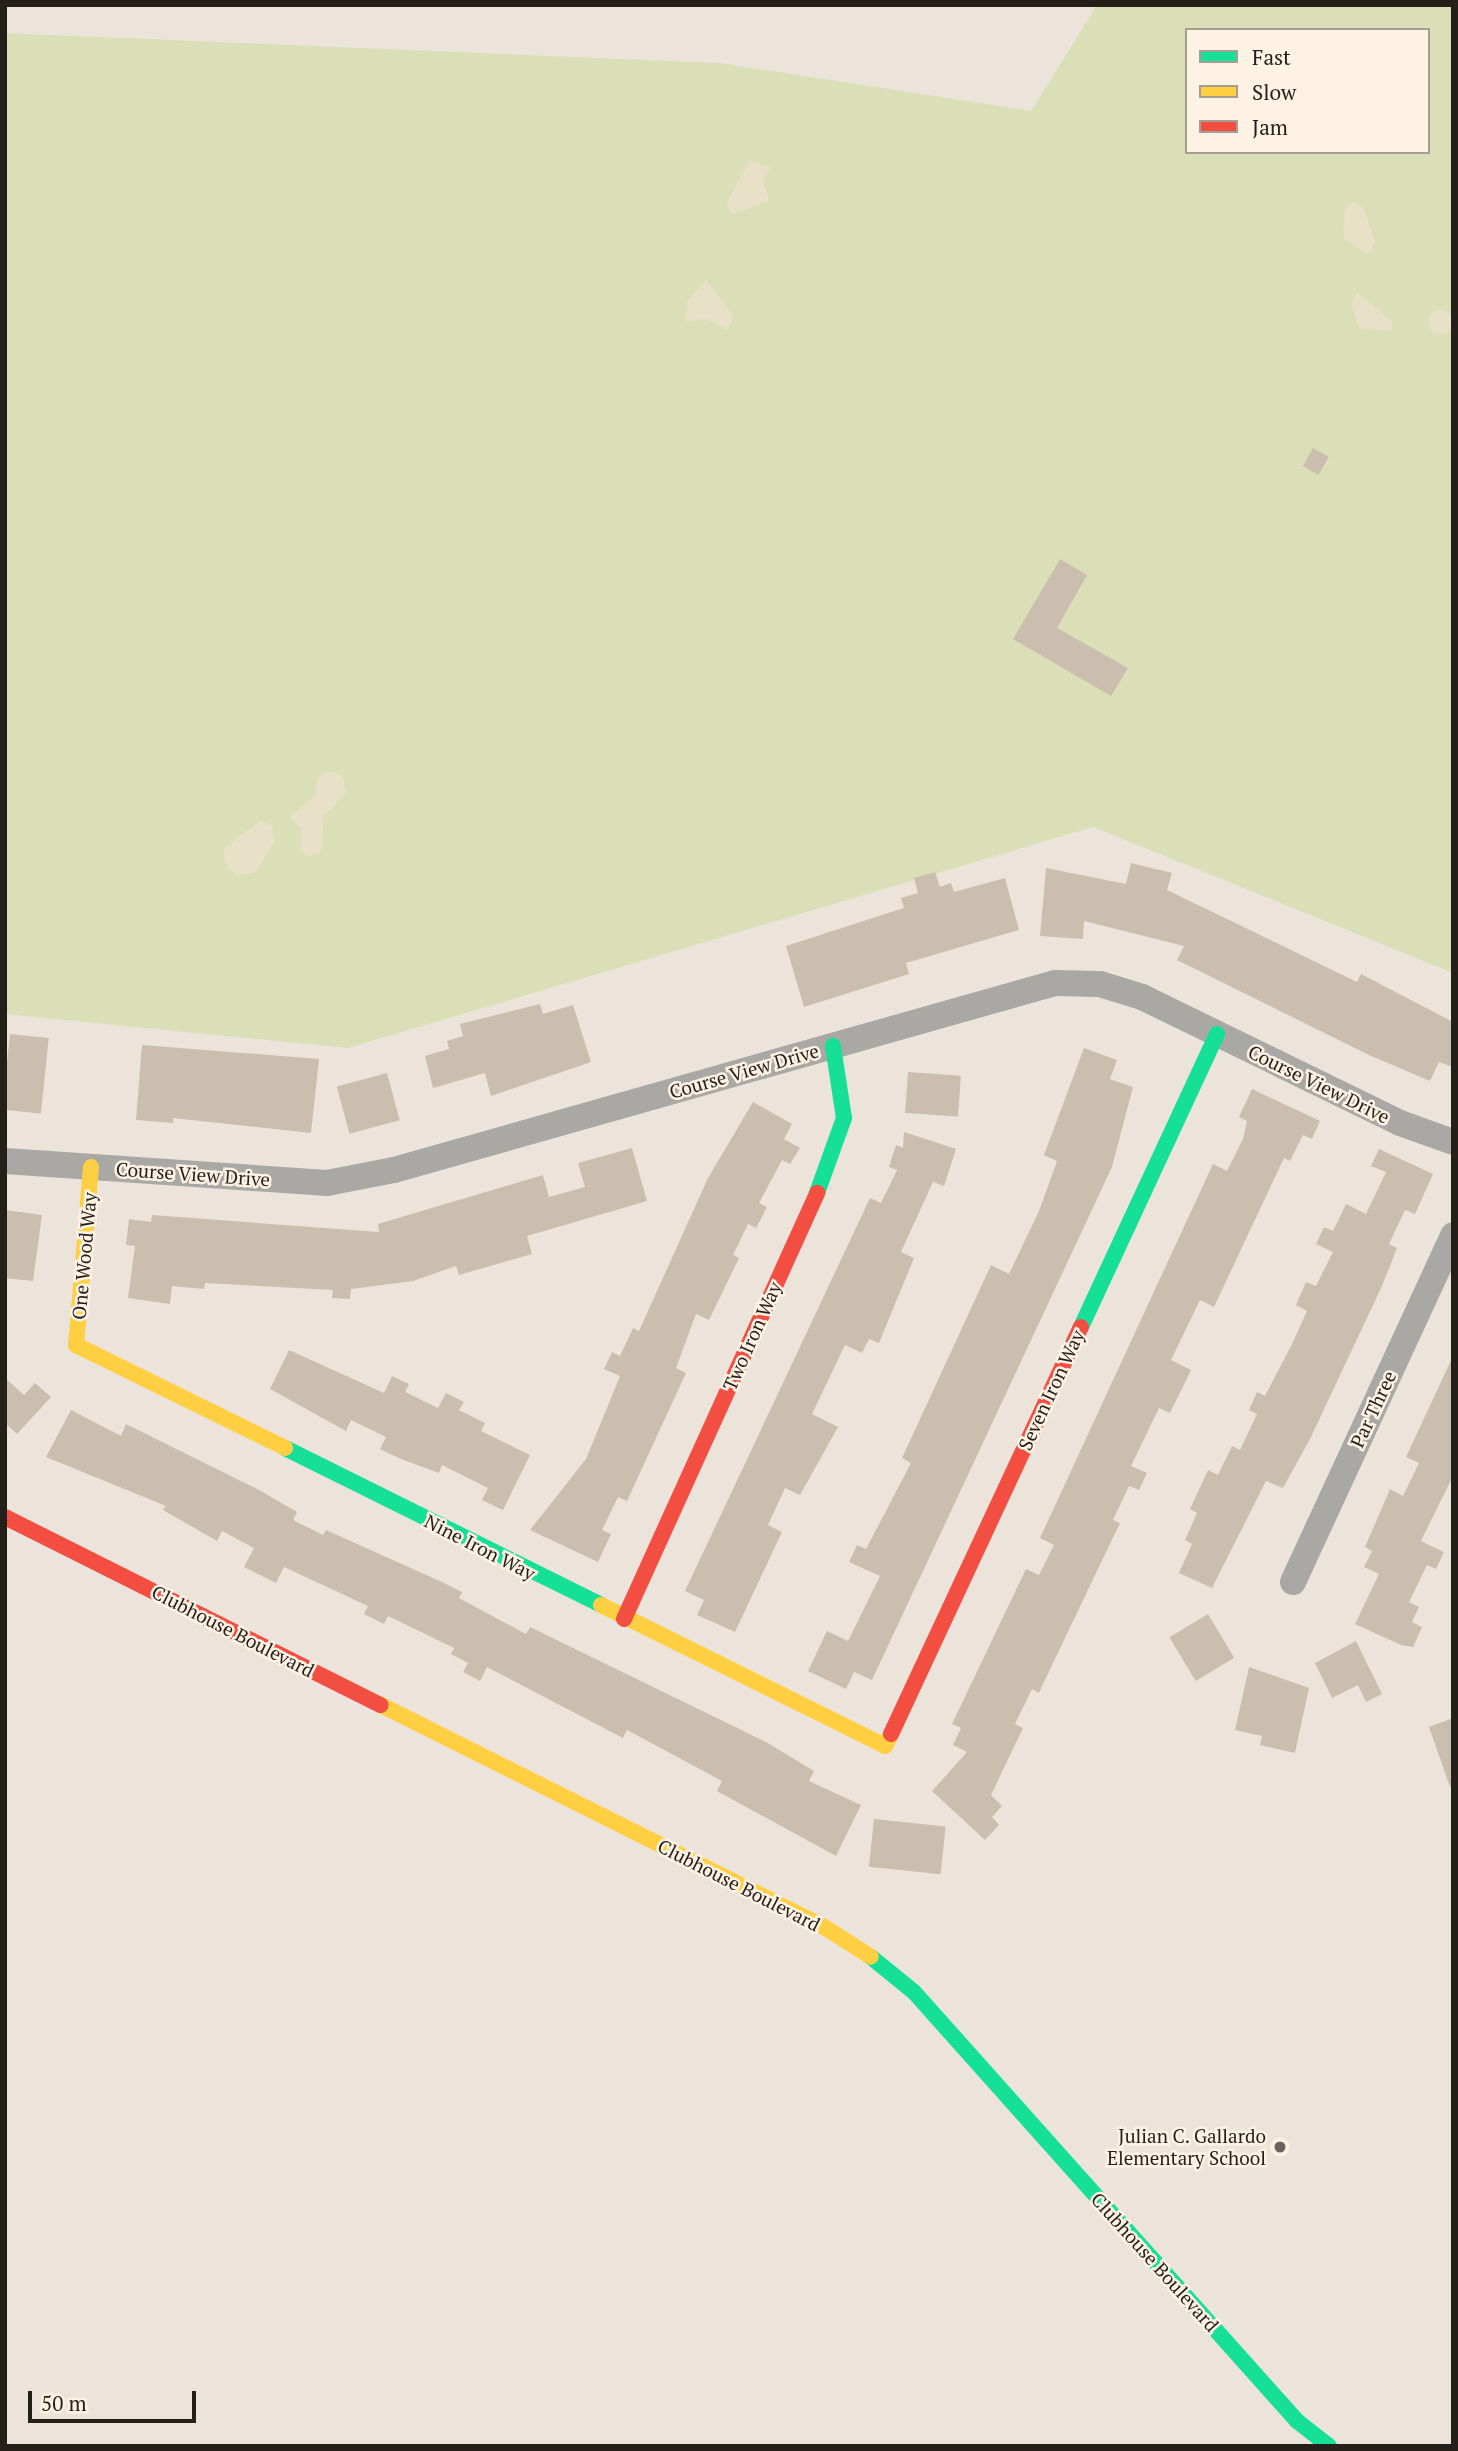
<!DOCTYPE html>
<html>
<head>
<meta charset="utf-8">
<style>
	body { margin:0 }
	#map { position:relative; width:1458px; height:2451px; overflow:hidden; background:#ece4db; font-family:"PT Serif",serif }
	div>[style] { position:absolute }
	.green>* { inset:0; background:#dadfb7 }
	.sand>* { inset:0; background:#e9e0c8 }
	.round { border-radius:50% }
	.building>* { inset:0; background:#cbbeae; transform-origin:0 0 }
	.street>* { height:26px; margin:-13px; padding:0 13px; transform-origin:13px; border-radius:13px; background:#a9a8a5 }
	.fast>* { height:16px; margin:-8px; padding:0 8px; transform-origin:8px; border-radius:8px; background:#16e098 }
	.slow>* { height:16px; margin:-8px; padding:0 8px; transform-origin:8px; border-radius:8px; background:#ffcf43 }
	.jam>* { height:16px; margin:-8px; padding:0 8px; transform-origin:8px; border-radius:8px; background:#f24e42 }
	.dots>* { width:19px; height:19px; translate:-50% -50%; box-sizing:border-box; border:4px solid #fef2e5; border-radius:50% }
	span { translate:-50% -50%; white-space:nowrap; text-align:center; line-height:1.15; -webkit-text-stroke:5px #fef2e5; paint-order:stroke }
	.street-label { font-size:19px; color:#241f19 }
	.poi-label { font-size:19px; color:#241f19 }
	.right { translate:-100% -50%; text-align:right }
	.frame { position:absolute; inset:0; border:7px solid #241f19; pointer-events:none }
	.legend { position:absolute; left:1185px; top:28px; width:245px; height:126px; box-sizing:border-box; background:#fef2e5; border:2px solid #a79e93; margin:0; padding:9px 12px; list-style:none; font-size:21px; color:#241f19 }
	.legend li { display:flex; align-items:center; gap:14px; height:35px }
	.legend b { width:35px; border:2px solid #a79e93 }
	.scale { position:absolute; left:28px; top:2391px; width:168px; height:32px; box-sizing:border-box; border:4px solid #241f19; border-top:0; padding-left:9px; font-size:21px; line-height:24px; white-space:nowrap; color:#241f19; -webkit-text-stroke:5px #fef2e5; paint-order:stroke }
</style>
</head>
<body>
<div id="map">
	<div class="green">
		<i style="clip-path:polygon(evenodd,1097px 5px,1453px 5px,1453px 973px,1093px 827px,348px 1048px,5px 1014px,5px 33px,719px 63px,1031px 111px,1097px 5px,1187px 30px,1428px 30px,1428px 152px,1187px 152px,1187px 30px)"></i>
	</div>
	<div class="sand">
		<i style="clip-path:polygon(750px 160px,770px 167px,763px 181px,769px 201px,732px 214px,727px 203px)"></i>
		<i style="clip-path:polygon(1354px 201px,1364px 209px,1375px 242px,1367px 254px,1343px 238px,1345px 209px)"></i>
		<i style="clip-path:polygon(706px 280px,734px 316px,727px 330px,707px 319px,686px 321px,687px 301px)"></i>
		<i style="clip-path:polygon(1357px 293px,1392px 321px,1391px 331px,1359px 328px,1351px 303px)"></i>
		<i class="round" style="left:1428px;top:310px;width:24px;height:24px"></i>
		<i style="clip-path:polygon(329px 771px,343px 776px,346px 792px,324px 817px,321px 852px,308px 856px,300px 850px,301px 828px,289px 817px,315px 796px,318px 777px)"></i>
		<i style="clip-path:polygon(260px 821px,272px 826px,274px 842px,255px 873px,237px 875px,226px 867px,223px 849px)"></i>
	</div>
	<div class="building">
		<i style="left:1313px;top:448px;width:18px;height:21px;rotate:29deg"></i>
		<i style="clip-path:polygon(1060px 559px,1087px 575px,1057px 628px,1128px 668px,1111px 696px,1013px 639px)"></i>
		<i style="clip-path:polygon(1131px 863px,1172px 873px,1167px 890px,1357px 982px,1361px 974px,1453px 1022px,1453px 1067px,1439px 1062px,1430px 1081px,1369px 1055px,1177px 960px,1184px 946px,1084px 921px,1083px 939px,1040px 936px,1046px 868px,1126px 884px)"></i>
		<i style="clip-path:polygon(935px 872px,940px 887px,951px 883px,954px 892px,1005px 878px,1019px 930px,906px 963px,909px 974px,804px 1007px,786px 946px,904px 908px,901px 898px,918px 893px,914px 878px)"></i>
		<i style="clip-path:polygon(540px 1004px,543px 1014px,573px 1005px,591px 1062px,491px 1096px,485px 1073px,433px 1088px,425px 1056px,449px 1049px,447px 1041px,463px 1036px,460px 1024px)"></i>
		<i style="left:10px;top:1034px;width:39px;height:76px;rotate:6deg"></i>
		<i style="clip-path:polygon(142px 1045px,319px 1059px,311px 1133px,173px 1118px,173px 1123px,136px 1120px)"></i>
		<i style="clip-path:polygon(1084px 1048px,1117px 1060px,1110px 1079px,1133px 1087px,1112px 1167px,872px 1680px,854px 1672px,846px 1689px,808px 1671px,827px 1631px,848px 1641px,880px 1576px,849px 1562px,857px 1545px,866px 1549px,911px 1463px,902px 1458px,991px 1265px,1009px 1274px,1039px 1211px,1057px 1161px,1044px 1155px)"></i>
		<i style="left:908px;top:1072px;width:53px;height:41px;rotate:4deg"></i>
		<i style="left:387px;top:1073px;width:49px;height:52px;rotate:75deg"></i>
		<i style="clip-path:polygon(1252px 1089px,1320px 1121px,1312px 1139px,1303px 1135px,1290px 1161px,1284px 1158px,1214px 1307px,1200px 1300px,1171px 1360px,1191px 1370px,1170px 1413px,1159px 1408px,1131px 1466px,1147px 1473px,1139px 1490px,1129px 1486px,1113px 1520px,1120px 1523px,1043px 1684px,1039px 1693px,1032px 1689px,1015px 1724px,1023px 1728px,991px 1795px,1002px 1806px,992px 1817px,999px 1825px,985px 1840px,932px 1791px,967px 1752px,953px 1745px,961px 1728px,952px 1724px,1026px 1569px,1039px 1575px,1054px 1545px,1040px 1538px,1213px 1164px,1227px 1171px,1243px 1139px,1247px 1121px,1239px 1117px)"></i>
		<i style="clip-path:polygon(753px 1102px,792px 1124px,784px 1139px,800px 1148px,790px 1164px,782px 1160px,759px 1203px,767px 1207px,756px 1228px,748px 1224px,733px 1255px,739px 1258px,709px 1320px,696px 1314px,676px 1368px,686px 1373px,627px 1501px,618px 1497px,602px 1530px,611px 1534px,598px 1562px,530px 1530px,586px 1459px,620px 1376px,604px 1369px,612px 1352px,620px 1356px,633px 1328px,639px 1331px,708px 1178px)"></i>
		<i style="clip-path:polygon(904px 1132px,956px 1149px,944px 1186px,933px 1182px,901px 1252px,914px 1258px,879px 1343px,869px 1339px,862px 1353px,845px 1345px,812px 1414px,838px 1427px,800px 1495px,785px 1488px,768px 1525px,782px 1532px,735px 1632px,697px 1615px,704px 1600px,685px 1591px,870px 1198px,881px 1203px,897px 1170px,889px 1167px,896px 1145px,903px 1148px)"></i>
		<i style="clip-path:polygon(632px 1148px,647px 1201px,527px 1236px,532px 1254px,459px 1275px,456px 1266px,413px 1281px,351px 1289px,350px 1299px,332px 1298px,333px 1290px,205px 1283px,204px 1289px,172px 1286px,170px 1304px,128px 1298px,135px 1246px,126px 1245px,129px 1219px,151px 1222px,152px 1215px,379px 1232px,378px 1224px,543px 1175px,549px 1197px,585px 1187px,578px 1163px)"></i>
		<i style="clip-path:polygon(1379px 1149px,1433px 1174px,1415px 1214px,1405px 1210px,1389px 1244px,1397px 1248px,1382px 1286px,1310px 1439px,1283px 1488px,1266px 1481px,1212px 1588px,1179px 1573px,1192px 1544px,1185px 1540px,1197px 1513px,1190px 1509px,1208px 1470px,1218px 1475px,1232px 1446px,1240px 1450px,1257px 1414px,1249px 1410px,1257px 1392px,1265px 1396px,1292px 1344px,1307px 1311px,1296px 1305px,1306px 1282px,1316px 1286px,1333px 1252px,1316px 1244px,1324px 1227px,1333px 1231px,1346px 1204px,1366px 1214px,1386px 1172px,1371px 1166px)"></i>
		<i style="clip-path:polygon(5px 1210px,42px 1215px,33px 1281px,5px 1278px)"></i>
		<i style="clip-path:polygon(289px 1350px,384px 1393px,392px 1376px,409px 1384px,405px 1392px,438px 1408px,446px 1393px,464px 1402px,459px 1410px,485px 1423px,481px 1431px,530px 1455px,503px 1510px,482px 1500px,488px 1488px,442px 1465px,439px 1473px,401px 1459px,380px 1449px,386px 1437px,351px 1420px,346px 1431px,270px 1389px)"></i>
		<i style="clip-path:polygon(1453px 1356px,1453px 1476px,1421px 1541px,1444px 1552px,1436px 1569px,1427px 1565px,1409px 1602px,1419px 1607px,1412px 1622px,1422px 1627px,1413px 1647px,1401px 1645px,1355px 1624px,1379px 1574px,1364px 1567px,1372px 1551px,1365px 1547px,1390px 1489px,1403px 1496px,1419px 1463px,1406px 1457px)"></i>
		<i style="clip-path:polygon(5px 1378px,24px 1395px,35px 1383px,51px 1397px,17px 1434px,5px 1423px)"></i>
		<i style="clip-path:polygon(71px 1410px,121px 1436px,126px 1424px,261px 1491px,297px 1512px,293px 1520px,323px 1535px,326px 1530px,442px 1582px,462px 1592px,459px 1598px,526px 1634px,530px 1627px,766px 1742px,814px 1771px,809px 1781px,861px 1805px,836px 1856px,717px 1791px,722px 1781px,627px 1730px,623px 1738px,487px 1667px,480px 1681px,463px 1672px,468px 1663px,451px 1654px,454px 1648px,388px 1616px,384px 1624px,364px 1614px,368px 1606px,284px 1567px,276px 1583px,244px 1567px,254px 1548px,222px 1531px,217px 1541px,163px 1510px,166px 1506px,46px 1457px)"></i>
		<i style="left:1208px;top:1614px;width:51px;height:45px;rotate:59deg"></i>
		<i style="clip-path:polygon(1356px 1641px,1382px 1694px,1366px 1702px,1358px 1685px,1332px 1698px,1315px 1663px)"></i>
		<i style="clip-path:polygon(1249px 1667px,1309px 1688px,1295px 1753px,1260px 1745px,1262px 1736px,1235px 1730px)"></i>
		<i style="clip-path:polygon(1453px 1718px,1453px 1786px,1450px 1787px,1429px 1727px)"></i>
		<i style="left:874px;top:1819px;width:72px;height:48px;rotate:6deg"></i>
	</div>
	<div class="street">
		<i style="left:5px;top:1161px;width:323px;rotate:3.9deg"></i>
		<i style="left:327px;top:1183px;width:68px;rotate:-11deg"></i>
		<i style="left:394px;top:1170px;width:687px;rotate:-15.8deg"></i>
		<i style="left:1055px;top:983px;width:45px;rotate:1.3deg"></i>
		<i style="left:1100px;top:984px;width:44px;rotate:17.2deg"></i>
		<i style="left:1142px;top:997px;width:287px;rotate:26deg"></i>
		<i style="left:1400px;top:1123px;width:56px;rotate:19.7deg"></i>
		<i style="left:1293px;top:1582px;width:382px;rotate:-65.2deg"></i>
	</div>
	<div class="fast">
		<i style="left:817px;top:1193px;width:80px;rotate:-70.2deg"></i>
		<i style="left:844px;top:1118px;width:73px;rotate:-98.7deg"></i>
		<i style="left:1081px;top:1327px;width:323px;rotate:-65.1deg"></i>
		<i style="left:285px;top:1448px;width:353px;rotate:26.4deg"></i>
		<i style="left:871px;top:1957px;width:55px;rotate:39.1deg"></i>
		<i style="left:914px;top:1992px;width:575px;rotate:48.24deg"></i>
		<i style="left:1297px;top:2421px;width:41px;rotate:38deg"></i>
	</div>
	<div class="slow">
		<i style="left:91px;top:1167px;width:179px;rotate:94.8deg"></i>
		<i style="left:76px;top:1345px;width:233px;rotate:26.2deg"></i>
		<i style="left:601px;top:1605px;width:317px;rotate:26.4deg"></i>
		<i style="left:885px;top:1746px;width:13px;rotate:-63deg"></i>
		<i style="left:381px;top:1705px;width:492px;rotate:26.6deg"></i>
		<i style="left:821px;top:1925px;width:59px;rotate:32.6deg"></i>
	</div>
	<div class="jam">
		<i style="left:5px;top:1517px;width:420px;rotate:26.6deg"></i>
		<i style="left:624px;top:1619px;width:468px;rotate:-65.6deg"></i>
		<i style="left:891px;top:1734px;width:449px;rotate:-65deg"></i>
	</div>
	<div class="dots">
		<i style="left:1280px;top:2147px;background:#6a645d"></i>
	</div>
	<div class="street-label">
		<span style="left:744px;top:1071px;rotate:-16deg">Course View Drive</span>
		<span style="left:1319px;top:1084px;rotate:26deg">Course View Drive</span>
		<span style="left:193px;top:1174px;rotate:4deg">Course View Drive</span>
		<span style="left:84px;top:1256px;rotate:-85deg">One Wood Way</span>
		<span style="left:752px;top:1336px;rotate:-66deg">Two Iron Way</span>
		<span style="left:1051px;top:1390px;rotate:-65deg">Seven Iron Way</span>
		<span style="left:1373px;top:1409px;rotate:-65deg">Par Three</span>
		<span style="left:480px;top:1547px;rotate:27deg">Nine Iron Way</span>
		<span style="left:233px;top:1631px;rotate:27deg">Clubhouse Boulevard</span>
		<span style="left:739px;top:1885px;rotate:27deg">Clubhouse Boulevard</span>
		<span style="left:1155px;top:2262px;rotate:48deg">Clubhouse Boulevard</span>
	</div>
	<div class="poi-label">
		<span class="right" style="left:1266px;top:2147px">Julian C. Gallardo<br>Elementary School</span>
	</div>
	<div class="frame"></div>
	<ul class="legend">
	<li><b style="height:9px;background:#16e098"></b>Fast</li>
	<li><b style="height:9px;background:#ffcf43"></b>Slow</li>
	<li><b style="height:9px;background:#f24e42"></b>Jam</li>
	</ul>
	<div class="scale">50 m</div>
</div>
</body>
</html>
